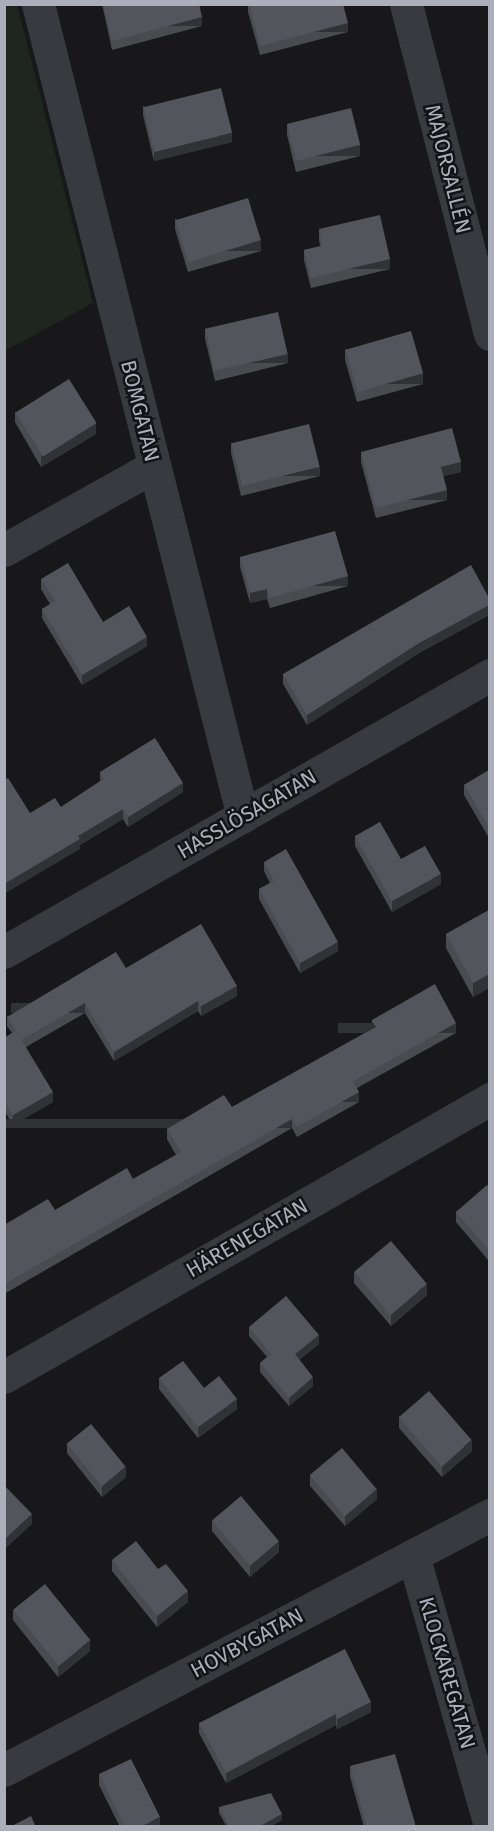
<!DOCTYPE html>
<html>
<head>
<meta charset="utf-8">
<style>
	body { margin:0 }
	#map { position:relative; width:494px; height:1831px; overflow:hidden; background:#18181b; font-family:"Fira Sans",sans-serif }
	div>[style] { position:absolute }
	.green>* { inset:0; background:#1e261f }
	.minor>* { height:33px; margin:-16.5px; padding:0 16.5px; transform-origin:16.5px; border-radius:16.5px; background:#393a40 }
	.wall>* { inset:0; background:#494b50 }
	.shaded-wall>* { inset:0; background:#313236; transform-origin:0 0 }
	.building>* { inset:0; background:#54555c; transform-origin:0 0 }
	span { translate:-50% -50%; white-space:nowrap; text-align:center; line-height:1.15; -webkit-text-stroke:5px #131316; paint-order:stroke }
	.street-label { font-size:21px; color:#aaafbb }
	.frame { position:absolute; inset:0; border:6px solid #aaafbb; pointer-events:none }
</style>
</head>
<body>
<div id="map">
	<div class="green">
		<i style="clip-path:polygon(17px 4px,93px 303px,5px 351px,4px 5px)"></i>
	</div>
	<div class="minor">
		<i style="left:38px;top:4px;width:838px;rotate:75.85deg"></i>
		<i style="left:406px;top:4px;width:341px;rotate:75.7deg"></i>
		<i style="left:4px;top:550px;width:172px;rotate:-29.2deg"></i>
		<i style="left:4px;top:952px;width:559px;rotate:-29.68deg"></i>
		<i style="left:4px;top:1377px;width:560px;rotate:-29.77deg"></i>
		<i style="left:413px;top:1555px;width:281px;rotate:74.1deg"></i>
		<i style="left:4px;top:1770px;width:549px;rotate:-27.69deg"></i>
	</div>
	<div class="wall">
		<i style="clip-path:polygon(102px 4px,199px 4px,202px 26px,112px 50px)"></i>
		<i style="clip-path:polygon(248px 4px,348px 32px,260px 55px,248px 12px)"></i>
		<i style="clip-path:polygon(143px 106px,232px 142px,154px 161px,143px 115px)"></i>
		<i style="clip-path:polygon(287px 124px,360px 156px,296px 172px,287px 135px)"></i>
		<i style="clip-path:polygon(175px 219px,261px 251px,188px 272px,175px 229px)"></i>
		<i style="clip-path:polygon(319px 229px,390px 269px,311px 288px,304px 260px,304px 250px,320px 246px,319px 239px)"></i>
		<i style="clip-path:polygon(205px 330px,288px 363px,215px 381px,205px 339px)"></i>
		<i style="clip-path:polygon(345px 349px,423px 384px,357px 402px,345px 360px)"></i>
		<i style="clip-path:polygon(15px 412px,96px 434px,41px 467px,15px 422px)"></i>
		<i style="clip-path:polygon(231px 443px,320px 476px,241px 496px,231px 453px)"></i>
		<i style="clip-path:polygon(361px 452px,461px 472px,443px 476px,447px 500px,376px 518px,361px 462px)"></i>
		<i style="clip-path:polygon(240px 557px,348px 586px,270px 608px,267px 599px,250px 603px,240px 567px)"></i>
		<i style="clip-path:polygon(41px 579px,103px 622px,147px 646px,82px 685px,42px 618px,42px 609px,50px 604px,41px 589px)"></i>
		<i style="clip-path:polygon(489px 598px,489px 615px,419px 653px,307px 725px,283px 684px,283px 674px)"></i>
		<i style="clip-path:polygon(489px 770px,489px 838px,464px 795px,464px 785px)"></i>
		<i style="clip-path:polygon(100px 772px,183px 792px,128px 827px,123px 819px,80px 845px,80px 849px,30px 813px,61px 807px,100px 781px)"></i>
		<i style="clip-path:polygon(355px 836px,401px 859px,441px 884px,392px 912px,355px 846px)"></i>
		<i style="clip-path:polygon(264px 862px,338px 951px,300px 973px,259px 899px,259px 889px,270px 883px,264px 871px)"></i>
		<i style="clip-path:polygon(489px 910px,489px 988px,473px 997px,446px 948px,446px 934px)"></i>
		<i style="clip-path:polygon(126px 968px,237px 996px,201px 1016px,198px 1011px,114px 1061px,85px 1013px,26px 1047px,53px 1102px,13px 1125px,4px 1110px,4px 1038px,12px 1033px,7px 1026px,7px 1017px)"></i>
		<i style="clip-path:polygon(372px 1020px,456px 1033px,357px 1088px,359px 1102px,297px 1137px,292px 1128px,4px 1294px,4px 1225px,55px 1210px,133px 1179px,176px 1155px,167px 1139px,167px 1129px,232px 1107px,372px 1029px)"></i>
		<i style="clip-path:polygon(489px 1187px,489px 1259px,488px 1260px,456px 1222px,456px 1212px)"></i>
		<i style="clip-path:polygon(354px 1272px,427px 1295px,391px 1326px,354px 1283px)"></i>
		<i style="clip-path:polygon(249px 1327px,319px 1344px,299px 1360px,313px 1386px,289px 1406px,260px 1372px,260px 1363px,267px 1357px,249px 1336px)"></i>
		<i style="clip-path:polygon(159px 1378px,204px 1388px,237px 1409px,198px 1438px,159px 1389px)"></i>
		<i style="clip-path:polygon(399px 1417px,472px 1451px,442px 1477px,399px 1428px)"></i>
		<i style="clip-path:polygon(67px 1443px,126px 1477px,102px 1497px,67px 1453px)"></i>
		<i style="clip-path:polygon(310px 1475px,377px 1499px,345px 1526px,310px 1486px)"></i>
		<i style="clip-path:polygon(212px 1521px,279px 1552px,250px 1577px,212px 1531px)"></i>
		<i style="clip-path:polygon(112px 1560px,158px 1569px,188px 1602px,157px 1627px,112px 1571px)"></i>
		<i style="clip-path:polygon(13px 1610px,90px 1651px,58px 1677px,13px 1620px)"></i>
		<i style="clip-path:polygon(371px 1712px,337px 1729px,336px 1725px,226px 1783px,199px 1733px,199px 1723px)"></i>
		<i style="clip-path:polygon(350px 1766px,416px 1827px,364px 1827px,350px 1777px)"></i>
		<i style="clip-path:polygon(99px 1774px,160px 1827px,120px 1827px,99px 1785px)"></i>
		<i style="clip-path:polygon(219px 1807px,282px 1820px,269px 1827px,227px 1827px,219px 1813px)"></i>
	</div>
	<div class="shaded-wall">
		<i style="left:202px;top:17px;width:9px;height:93px;rotate:90deg"></i>
		<i style="left:348px;top:23px;width:9px;height:91px;rotate:90deg"></i>
		<i style="clip-path:polygon(232px 133px,232px 142px,154px 161px,154px 151px)"></i>
		<i style="left:360px;top:145px;width:11px;height:66px;rotate:90deg"></i>
		<i style="left:261px;top:240px;width:11px;height:76px;rotate:90deg"></i>
		<i style="left:390px;top:259px;width:10px;height:81px;rotate:90deg"></i>
		<i style="left:288px;top:354px;width:9px;height:75px;rotate:90deg"></i>
		<i style="left:423px;top:373px;width:11px;height:68px;rotate:90deg"></i>
		<i style="clip-path:polygon(96px 423px,96px 434px,41px 467px,41px 456px)"></i>
		<i style="clip-path:polygon(461px 462px,461px 472px,441px 477px,441px 467px)"></i>
		<i style="left:320px;top:467px;width:9px;height:81px;rotate:90deg"></i>
		<i style="left:447px;top:490px;width:10px;height:73px;rotate:90deg"></i>
		<i style="left:348px;top:576px;width:10px;height:81px;rotate:90deg"></i>
		<i style="clip-path:polygon(267px 589px,267px 599px,250px 603px,250px 593px)"></i>
		<i style="clip-path:polygon(489px 605px,489px 615px,419px 653px,307px 725px,307px 715px,419px 643px)"></i>
		<i style="clip-path:polygon(147px 637px,147px 646px,82px 685px,82px 675px)"></i>
		<i style="clip-path:polygon(6px 716px,6px 726px,4px 727px,4px 717px)"></i>
		<i style="clip-path:polygon(183px 783px,183px 792px,128px 827px,128px 817px)"></i>
		<i style="clip-path:polygon(123px 809px,123px 819px,80px 845px,80px 849px,4px 894px,4px 884px,78px 836px)"></i>
		<i style="clip-path:polygon(441px 874px,441px 884px,392px 912px,392px 901px)"></i>
		<i style="clip-path:polygon(338px 942px,338px 951px,300px 973px,300px 963px)"></i>
		<i style="clip-path:polygon(489px 974px,489px 988px,473px 997px,473px 983px)"></i>
		<i style="clip-path:polygon(237px 986px,237px 996px,201px 1016px,201px 1006px)"></i>
		<i style="clip-path:polygon(198px 1001px,198px 1011px,114px 1061px,114px 1052px)"></i>
		<i style="left:85px;top:1003px;width:10px;height:74px;rotate:90deg"></i>
		<i style="left:456px;top:1023px;width:10px;height:118px;rotate:90deg"></i>
		<i style="clip-path:polygon(53px 1092px,53px 1102px,13px 1125px,13px 1115px)"></i>
		<i style="left:359px;top:1092px;width:10px;height:71px;rotate:90deg"></i>
		<i style="left:292px;top:1119px;width:9px;height:332px;rotate:90deg"></i>
		<i style="clip-path:polygon(489px 1248px,489px 1259px,488px 1260px,488px 1249px)"></i>
		<i style="clip-path:polygon(427px 1284px,427px 1295px,391px 1326px,391px 1315px)"></i>
		<i style="clip-path:polygon(319px 1335px,319px 1344px,295px 1363px,295px 1354px)"></i>
		<i style="clip-path:polygon(313px 1377px,313px 1386px,289px 1406px,289px 1398px)"></i>
		<i style="clip-path:polygon(237px 1399px,237px 1409px,198px 1438px,198px 1427px)"></i>
		<i style="clip-path:polygon(472px 1440px,472px 1451px,442px 1477px,442px 1467px)"></i>
		<i style="clip-path:polygon(126px 1467px,126px 1477px,102px 1497px,102px 1486px)"></i>
		<i style="clip-path:polygon(377px 1489px,377px 1499px,345px 1526px,345px 1516px)"></i>
		<i style="clip-path:polygon(32px 1514px,32px 1524px,4px 1550px,4px 1540px)"></i>
		<i style="clip-path:polygon(279px 1541px,279px 1552px,250px 1577px,250px 1566px)"></i>
		<i style="clip-path:polygon(188px 1591px,188px 1602px,157px 1627px,157px 1616px)"></i>
		<i style="clip-path:polygon(90px 1640px,90px 1651px,58px 1677px,58px 1667px)"></i>
		<i style="clip-path:polygon(371px 1702px,371px 1712px,337px 1729px,337px 1719px)"></i>
		<i style="clip-path:polygon(336px 1714px,336px 1725px,226px 1783px,226px 1773px)"></i>
		<i style="clip-path:polygon(282px 1814px,282px 1820px,269px 1827px,258px 1827px)"></i>
		<i style="clip-path:polygon(160px 1817px,160px 1827px,140px 1827px)"></i>
	</div>
	<div class="building">
		<i style="clip-path:polygon(103px 4px,199px 4px,202px 17px,112px 41px)"></i>
		<i style="clip-path:polygon(249px 4px,343px 4px,348px 23px,260px 46px)"></i>
		<i style="left:221px;top:88px;width:46px;height:80px;rotate:76deg"></i>
		<i style="left:351px;top:108px;width:38px;height:66px;rotate:76deg"></i>
		<i style="left:248px;top:198px;width:44px;height:76px;rotate:73deg"></i>
		<i style="clip-path:polygon(380px 215px,390px 259px,311px 278px,304px 250px,322px 246px,319px 229px)"></i>
		<i style="left:278px;top:312px;width:43px;height:75px;rotate:77deg"></i>
		<i style="left:411px;top:331px;width:44px;height:68px;rotate:74deg"></i>
		<i style="left:69px;top:379px;width:52px;height:63px;rotate:58deg"></i>
		<i style="left:309px;top:424px;width:44px;height:80px;rotate:76deg"></i>
		<i style="clip-path:polygon(452px 428px,461px 462px,441px 467px,447px 490px,376px 508px,361px 452px)"></i>
		<i style="clip-path:polygon(335px 531px,348px 576px,270px 598px,267px 589px,250px 593px,240px 557px)"></i>
		<i style="clip-path:polygon(68px 563px,103px 622px,129px 606px,147px 637px,82px 675px,42px 609px,55px 601px,41px 579px)"></i>
		<i style="clip-path:polygon(471px 565px,489px 598px,489px 605px,419px 643px,307px 715px,283px 674px)"></i>
		<i style="clip-path:polygon(155px 738px,183px 783px,128px 817px,123px 809px,78px 836px,80px 839px,4px 884px,4px 780px,8px 778px,30px 813px,55px 798px,61px 807px,104px 779px,100px 772px)"></i>
		<i style="clip-path:polygon(489px 770px,489px 828px,464px 785px)"></i>
		<i style="clip-path:polygon(380px 822px,401px 859px,425px 846px,441px 874px,392px 901px,355px 836px)"></i>
		<i style="clip-path:polygon(286px 849px,338px 942px,300px 963px,259px 889px,274px 881px,264px 862px)"></i>
		<i style="clip-path:polygon(489px 910px,489px 974px,473px 983px,446px 934px)"></i>
		<i style="clip-path:polygon(201px 924px,237px 986px,201px 1006px,198px 1001px,114px 1052px,85px 1003px,21px 1040px,7px 1017px,116px 952px,126px 968px)"></i>
		<i style="clip-path:polygon(435px 984px,456px 1023px,353px 1081px,359px 1092px,297px 1127px,292px 1119px,4px 1284px,4px 1225px,48px 1199px,55px 1210px,127px 1168px,133px 1179px,181px 1152px,167px 1129px,224px 1095px,232px 1107px,376px 1027px,372px 1020px)"></i>
		<i style="clip-path:polygon(16px 1031px,53px 1092px,13px 1115px,4px 1101px,4px 1038px)"></i>
		<i style="clip-path:polygon(487px 1185px,489px 1187px,489px 1248px,488px 1249px,456px 1212px)"></i>
		<i style="left:391px;top:1241px;width:56px;height:48px;rotate:50deg"></i>
		<i style="clip-path:polygon(286px 1296px,319px 1335px,295px 1354px,313px 1377px,289px 1398px,260px 1363px,271px 1354px,249px 1327px)"></i>
		<i style="clip-path:polygon(183px 1361px,204px 1388px,219px 1376px,237px 1399px,198px 1427px,159px 1378px)"></i>
		<i style="left:429px;top:1391px;width:65px;height:40px;rotate:49deg"></i>
		<i style="left:91px;top:1424px;width:55px;height:31px;rotate:51deg"></i>
		<i style="left:342px;top:1448px;width:54px;height:42px;rotate:50deg"></i>
		<i style="clip-path:polygon(4px 1485px,32px 1514px,4px 1540px)"></i>
		<i style="left:241px;top:1496px;width:59px;height:38px;rotate:50deg"></i>
		<i style="clip-path:polygon(136px 1541px,158px 1569px,166px 1564px,188px 1591px,157px 1616px,112px 1560px)"></i>
		<i style="left:45px;top:1584px;width:72px;height:41px;rotate:51deg"></i>
		<i style="clip-path:polygon(345px 1649px,371px 1702px,337px 1719px,336px 1714px,226px 1773px,199px 1723px)"></i>
		<i style="clip-path:polygon(395px 1754px,416px 1827px,367px 1827px,350px 1766px)"></i>
		<i style="clip-path:polygon(131px 1759px,160px 1817px,140px 1827px,125px 1827px,99px 1774px)"></i>
		<i style="clip-path:polygon(271px 1793px,282px 1814px,258px 1827px,230px 1827px,219px 1807px)"></i>
		<i style="clip-path:polygon(31px 1816px,36px 1827px,10px 1827px)"></i>
	</div>
	<div class="street-label">
		<span style="left:448px;top:169px;rotate:76deg">MAJORSALLÉN</span>
		<span style="left:140px;top:411px;rotate:76deg">BOMGATAN</span>
		<span style="left:247px;top:814px;rotate:-30deg">HASSLÖSAGATAN</span>
		<span style="left:247px;top:1238px;rotate:-30deg">HÄRENEGATAN</span>
		<span style="left:247px;top:1643px;rotate:-28deg">HOVBYGATAN</span>
		<span style="left:447px;top:1673px;rotate:74deg">KLOCKAREGATAN</span>
	</div>
	<div class="frame"></div>
</div>
</body>
</html>
